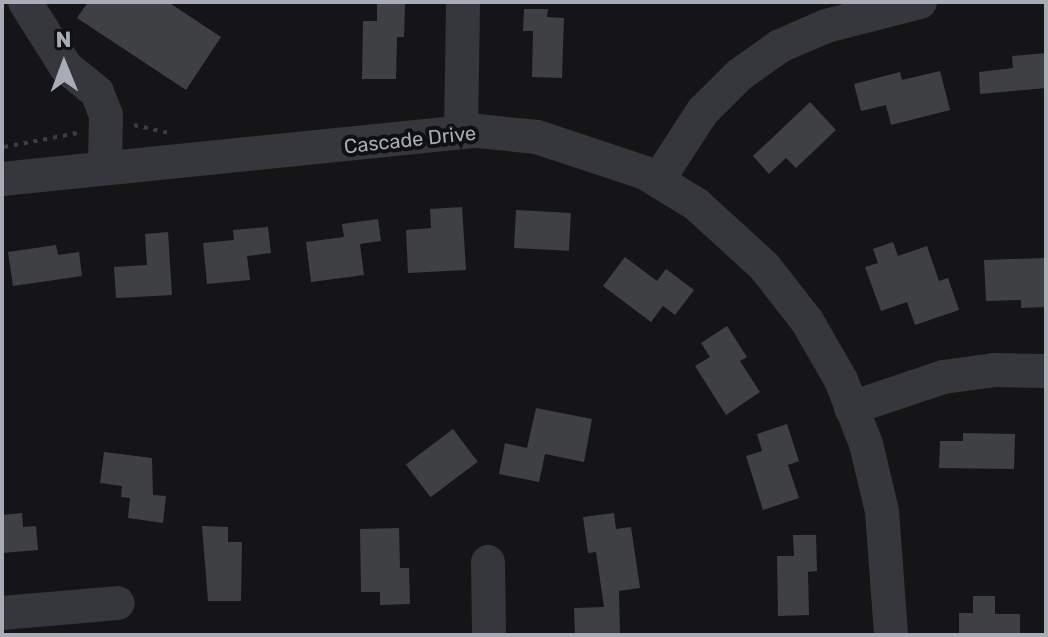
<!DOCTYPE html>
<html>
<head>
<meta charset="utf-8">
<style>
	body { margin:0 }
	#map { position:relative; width:1048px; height:637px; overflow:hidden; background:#151517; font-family:Rubik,sans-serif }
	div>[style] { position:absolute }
	.building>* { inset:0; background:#3f4044; transform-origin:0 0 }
	.path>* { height:4px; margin-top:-2px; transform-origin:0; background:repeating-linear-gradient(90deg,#3c3e43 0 4px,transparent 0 10px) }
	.minor>* { height:34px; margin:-17px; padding:0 17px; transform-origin:17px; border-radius:17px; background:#36373c }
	span { translate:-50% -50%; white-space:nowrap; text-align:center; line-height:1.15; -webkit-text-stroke:8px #101012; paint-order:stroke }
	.street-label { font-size:20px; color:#a7acb7 }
	.frame { position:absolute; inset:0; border:4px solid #a7acb7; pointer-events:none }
	.north { position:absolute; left:24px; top:24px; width:80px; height:80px; -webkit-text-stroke:6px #101012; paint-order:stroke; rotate:359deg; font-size:22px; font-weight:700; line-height:32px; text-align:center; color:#a7acb7 }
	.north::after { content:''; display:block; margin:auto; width:28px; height:36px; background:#a7acb7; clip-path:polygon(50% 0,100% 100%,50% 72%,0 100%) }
</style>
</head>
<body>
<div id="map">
	<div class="building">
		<i style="clip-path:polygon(88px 2px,168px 2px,221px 37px,186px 90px,77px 18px)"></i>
		<i style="clip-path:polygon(377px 2px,405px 3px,404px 37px,397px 37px,396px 79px,362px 79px,363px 21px,377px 21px)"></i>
		<i style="clip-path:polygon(524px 9px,548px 9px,547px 17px,564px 18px,562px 78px,532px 77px,533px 31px,523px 31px)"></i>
		<i style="clip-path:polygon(1046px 53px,1046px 88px,980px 94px,979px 72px,1013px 68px,1012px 56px)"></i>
		<i style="clip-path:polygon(940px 71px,950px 110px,891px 125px,886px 105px,861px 111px,854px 84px,900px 72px,902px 80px)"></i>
		<i style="clip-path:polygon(810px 102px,836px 130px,796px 168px,786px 158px,769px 174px,753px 156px)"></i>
		<i style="clip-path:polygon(462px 207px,466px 270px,408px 273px,406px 230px,431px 228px,430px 209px)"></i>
		<i style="left:516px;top:210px;width:55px;height:38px;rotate:3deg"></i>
		<i style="clip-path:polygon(378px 219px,381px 241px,360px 244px,364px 275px,311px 282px,306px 242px,344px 237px,342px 224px)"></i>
		<i style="clip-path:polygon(268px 227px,271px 253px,247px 256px,250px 280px,207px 284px,203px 243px,234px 240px,233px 230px)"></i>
		<i style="clip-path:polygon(168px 232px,172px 295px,116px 298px,114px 267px,147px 265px,145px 234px)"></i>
		<i style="clip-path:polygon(893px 242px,898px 256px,927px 246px,939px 281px,948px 278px,959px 310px,915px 325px,907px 302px,881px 311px,865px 267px,878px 263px,873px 249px)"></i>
		<i style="clip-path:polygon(56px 245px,58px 255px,79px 252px,82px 276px,13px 286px,8px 252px)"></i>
		<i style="clip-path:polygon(625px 257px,657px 281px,666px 269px,694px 290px,675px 315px,663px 306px,651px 322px,603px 286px)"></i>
		<i style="clip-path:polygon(1044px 258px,1046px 307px,1021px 308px,1021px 300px,986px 301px,984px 260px)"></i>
		<i style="clip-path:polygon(727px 326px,747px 357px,740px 361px,760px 392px,726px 415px,695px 366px,710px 357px,701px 343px)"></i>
		<i style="clip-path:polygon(536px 408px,592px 419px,584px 462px,545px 454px,539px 482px,499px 474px,505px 443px,527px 448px)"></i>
		<i style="clip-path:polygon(787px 424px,799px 461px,788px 465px,799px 498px,763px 510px,746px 456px,762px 451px,757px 434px)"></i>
		<i style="left:453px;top:429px;width:41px;height:59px;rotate:53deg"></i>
		<i style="clip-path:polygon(963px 433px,1015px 434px,1014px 469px,939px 468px,940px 441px,963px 441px)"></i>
		<i style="clip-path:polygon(104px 452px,152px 458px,153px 495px,166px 496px,163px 523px,128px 518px,130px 498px,121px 497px,122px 486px,100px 483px)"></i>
		<i style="clip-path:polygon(22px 513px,23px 527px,36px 526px,38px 550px,2px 553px,2px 515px)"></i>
		<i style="clip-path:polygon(614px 513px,616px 529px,631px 527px,640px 588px,619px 591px,620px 635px,575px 635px,574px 608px,604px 607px,596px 552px,588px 553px,583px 517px)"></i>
		<i style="clip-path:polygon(202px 526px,228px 527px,228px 542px,242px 542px,241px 601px,208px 601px)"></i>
		<i style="clip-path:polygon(399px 528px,400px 568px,409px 568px,410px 604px,380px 605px,380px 592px,361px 592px,360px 529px)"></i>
		<i style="clip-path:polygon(793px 535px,816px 535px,817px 571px,808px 572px,809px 615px,778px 616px,777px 556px,794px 556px)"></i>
		<i style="clip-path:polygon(973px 596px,995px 596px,995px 614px,1020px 614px,1020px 635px,959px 635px,959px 613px,973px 613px)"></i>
	</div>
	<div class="path">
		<i style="left:134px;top:125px;width:35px;rotate:13deg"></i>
		<i style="left:4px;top:147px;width:75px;rotate:-10.7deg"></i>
	</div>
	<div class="minor">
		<i style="left:25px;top:2px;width:77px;rotate:57.8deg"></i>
		<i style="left:66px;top:67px;width:40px;rotate:39deg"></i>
		<i style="left:97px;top:92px;width:25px;rotate:69deg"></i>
		<i style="left:106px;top:115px;width:50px;rotate:91.1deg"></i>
		<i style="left:461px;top:132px;width:130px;rotate:-89.1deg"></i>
		<i style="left:2px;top:179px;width:478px;rotate:-5.8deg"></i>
		<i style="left:478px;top:131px;width:59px;rotate:5.8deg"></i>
		<i style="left:537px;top:137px;width:114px;rotate:18.4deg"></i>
		<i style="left:645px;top:173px;width:60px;rotate:31.3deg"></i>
		<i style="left:696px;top:204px;width:92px;rotate:42.4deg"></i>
		<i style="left:764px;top:266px;width:70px;rotate:52deg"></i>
		<i style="left:807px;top:321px;width:68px;rotate:60deg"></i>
		<i style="left:841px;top:380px;width:69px;rotate:68.7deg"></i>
		<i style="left:866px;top:444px;width:69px;rotate:76.6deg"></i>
		<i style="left:882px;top:511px;width:124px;rotate:85.8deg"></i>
		<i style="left:658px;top:180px;width:82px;rotate:-56.9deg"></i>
		<i style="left:703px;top:111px;width:51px;rotate:-45deg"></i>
		<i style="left:739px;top:75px;width:50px;rotate:-35.3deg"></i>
		<i style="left:780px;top:46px;width:50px;rotate:-23.5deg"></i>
		<i style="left:826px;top:26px;width:97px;rotate:-14.3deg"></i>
		<i style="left:851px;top:408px;width:97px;rotate:-18.6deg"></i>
		<i style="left:943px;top:377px;width:52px;rotate:-7.7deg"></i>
		<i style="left:995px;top:370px;width:51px;rotate:1.1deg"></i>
		<i style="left:488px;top:562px;width:73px;rotate:89.2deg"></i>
		<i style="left:2px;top:613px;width:116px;rotate:-4.9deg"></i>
	</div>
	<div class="street-label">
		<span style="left:410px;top:140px;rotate:-6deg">Cascade Drive</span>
	</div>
	<div class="frame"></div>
	<div class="north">N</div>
</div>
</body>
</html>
